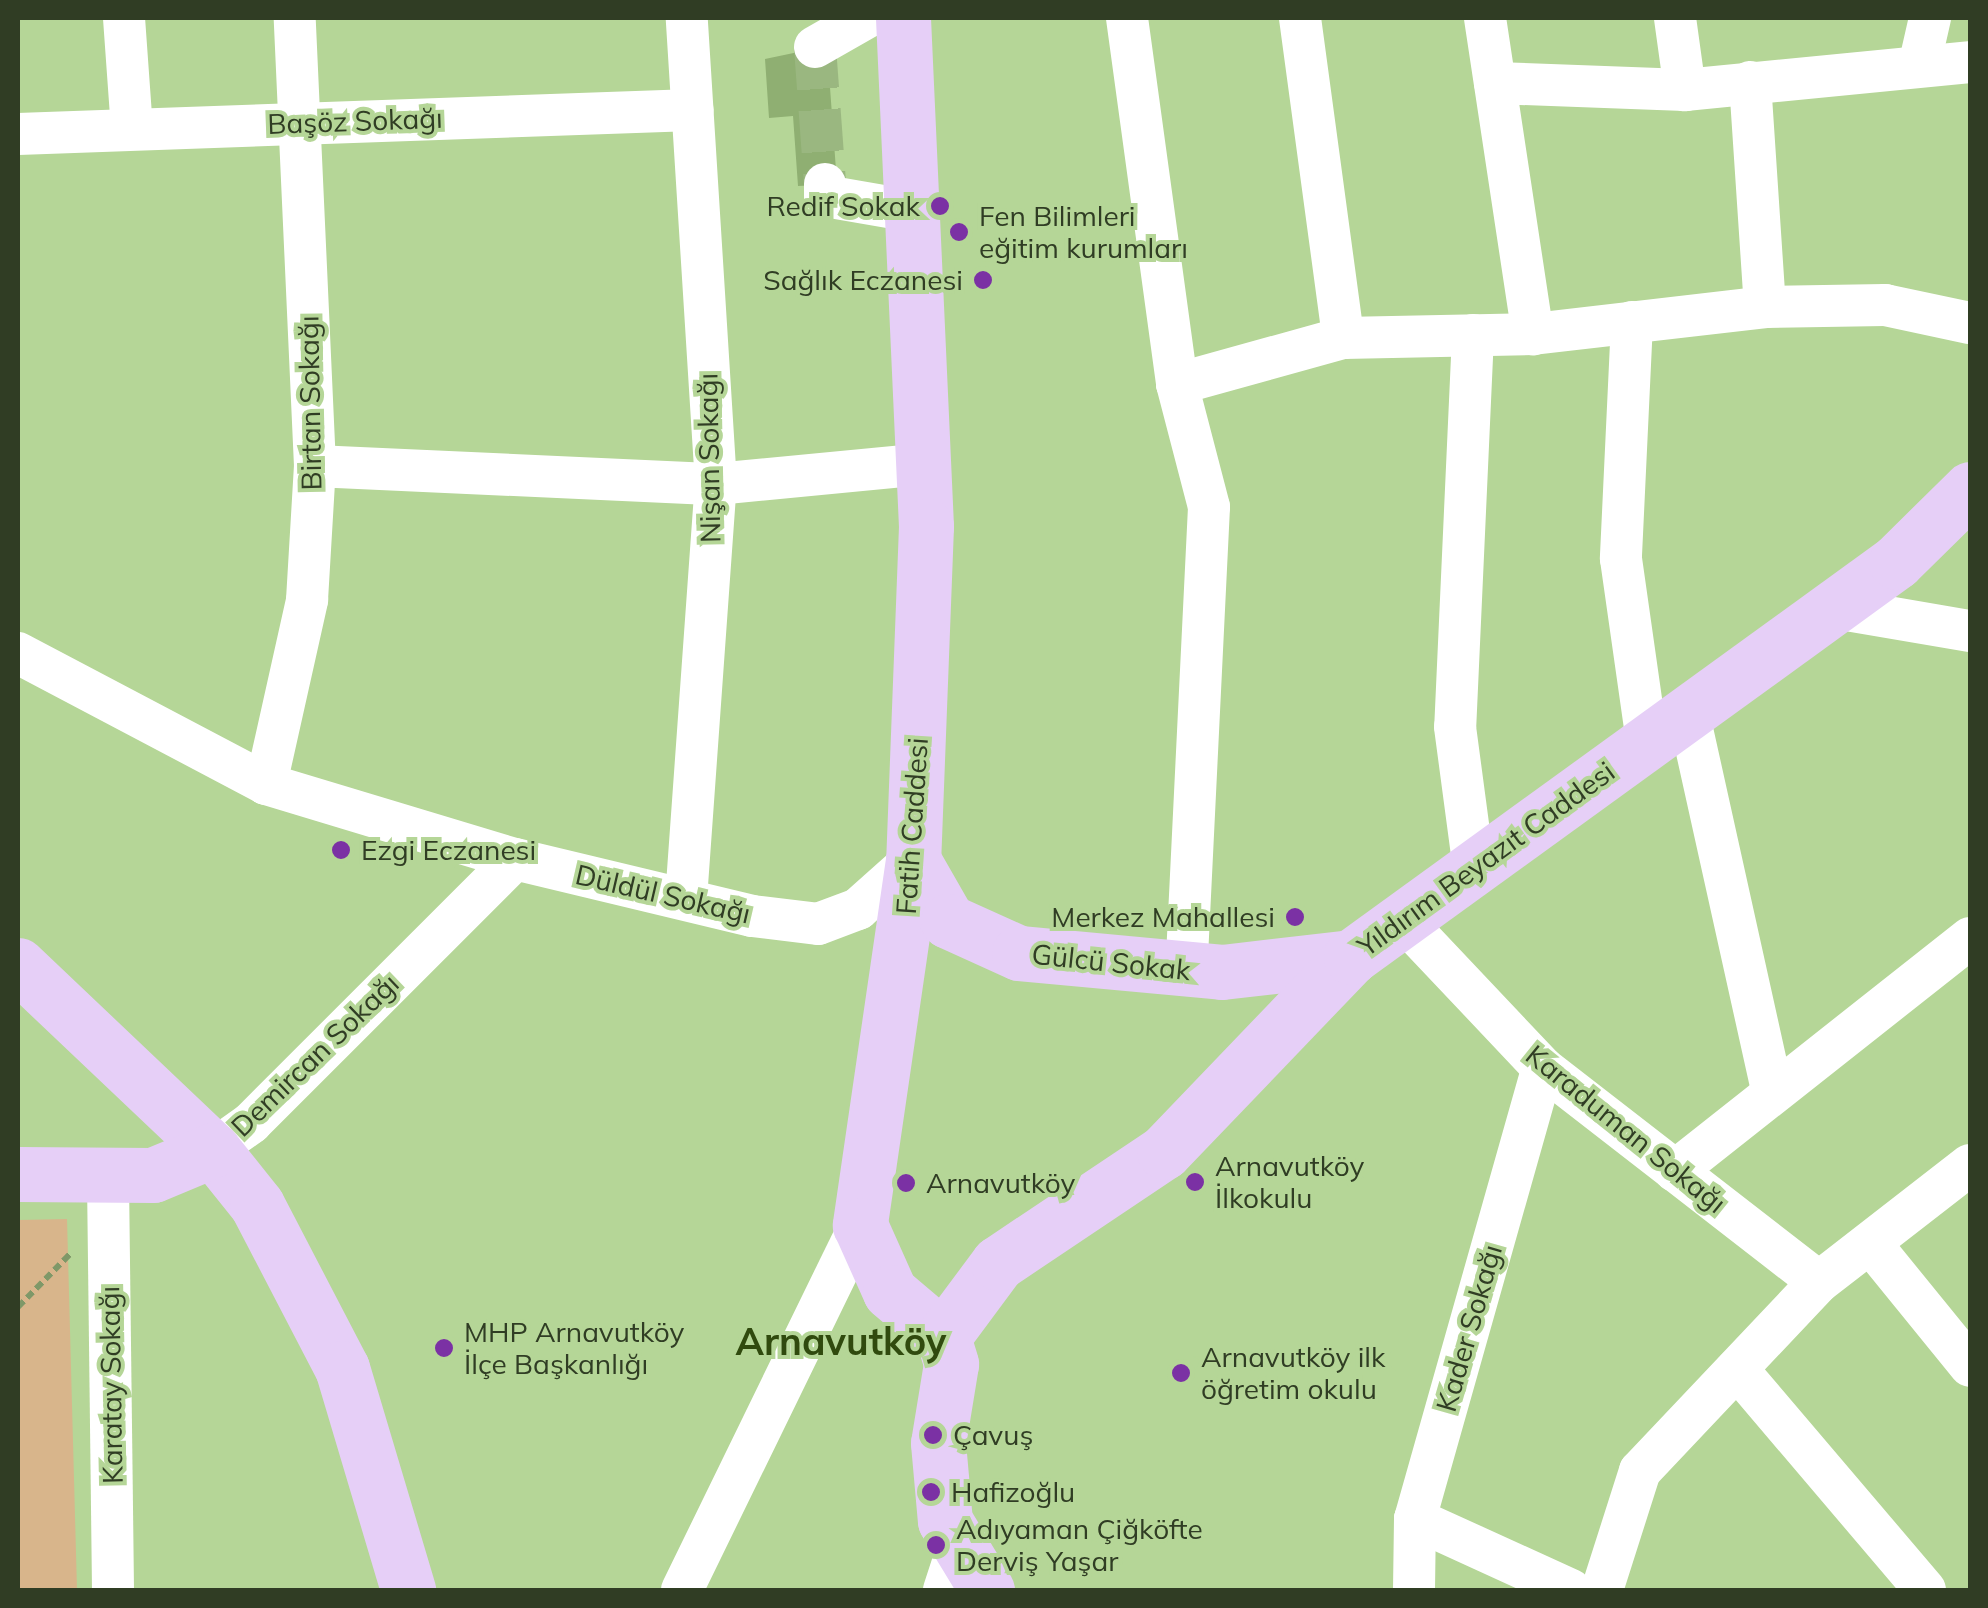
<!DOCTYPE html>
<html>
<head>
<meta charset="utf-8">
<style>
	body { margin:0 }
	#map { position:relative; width:1988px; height:1608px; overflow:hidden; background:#b5d697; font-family:Mulish,sans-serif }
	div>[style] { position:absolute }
	.green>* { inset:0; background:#d8b58b }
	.building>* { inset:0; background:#8faf72 }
	.minor-tunnel>* { height:42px; margin-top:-21px; transform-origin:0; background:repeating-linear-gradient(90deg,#9ab780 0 42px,transparent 0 63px) }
	.path>* { height:6px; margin-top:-3px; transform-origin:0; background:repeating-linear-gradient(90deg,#7f9868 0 8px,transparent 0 13px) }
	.minor>* { height:42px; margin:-21px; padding:0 21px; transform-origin:21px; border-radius:21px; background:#fff }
	.major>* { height:55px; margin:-27.5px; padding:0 27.5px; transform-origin:27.5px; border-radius:27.5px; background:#e6cff7 }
	.dots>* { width:28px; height:28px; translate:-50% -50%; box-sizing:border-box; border:5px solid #b5d697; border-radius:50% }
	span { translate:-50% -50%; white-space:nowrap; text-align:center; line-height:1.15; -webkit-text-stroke:8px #b5d697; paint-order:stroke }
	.street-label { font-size:28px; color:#303d24 }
	.poi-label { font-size:28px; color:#303d24 }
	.right { translate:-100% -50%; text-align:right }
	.left { translate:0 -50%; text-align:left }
	.district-label { font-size:38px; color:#304a0e; font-weight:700 }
	.frame { position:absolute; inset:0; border:20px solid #303d24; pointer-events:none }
</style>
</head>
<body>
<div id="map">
	<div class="green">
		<i style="clip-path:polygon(67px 1219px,77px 1590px,18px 1590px,18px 1220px)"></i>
	</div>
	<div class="building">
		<i style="clip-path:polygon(827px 46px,837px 184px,798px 186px,793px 116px,769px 118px,765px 59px)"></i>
	</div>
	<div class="minor-tunnel">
		<i style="left:815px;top:47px;width:137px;rotate:85.8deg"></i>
	</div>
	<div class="path">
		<i style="left:18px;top:1307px;width:74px;rotate:-45.5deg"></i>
	</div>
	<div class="minor">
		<i style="left:124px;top:18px;width:111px;rotate:85.9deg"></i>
		<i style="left:1127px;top:18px;width:369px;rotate:82.2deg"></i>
		<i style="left:1177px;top:384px;width:127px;rotate:75.4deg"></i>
		<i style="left:1209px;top:507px;width:465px;rotate:92.8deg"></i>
		<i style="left:1300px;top:18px;width:323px;rotate:82.3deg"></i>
		<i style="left:1485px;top:18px;width:320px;rotate:81.4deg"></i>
		<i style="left:1675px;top:18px;width:73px;rotate:82.1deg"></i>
		<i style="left:815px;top:47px;width:59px;rotate:-29.6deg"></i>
		<i style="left:1920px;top:62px;width:45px;rotate:-77.2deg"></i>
		<i style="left:1750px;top:82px;width:225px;rotate:86.2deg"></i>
		<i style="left:1495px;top:83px;width:190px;rotate:2.1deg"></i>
		<i style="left:1685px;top:90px;width:286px;rotate:-5.6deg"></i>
		<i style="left:18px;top:134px;width:675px;rotate:-2.04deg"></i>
		<i style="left:825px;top:184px;width:12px;rotate:90deg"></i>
		<i style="left:825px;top:196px;width:88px;rotate:9.8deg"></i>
		<i style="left:1632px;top:322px;width:237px;rotate:92.7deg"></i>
		<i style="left:1621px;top:559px;width:185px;rotate:81.9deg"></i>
		<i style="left:1473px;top:335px;width:392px;rotate:92.6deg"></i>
		<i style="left:1455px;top:727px;width:144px;rotate:82.4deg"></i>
		<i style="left:1177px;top:384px;width:172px;rotate:-15.5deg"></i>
		<i style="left:1343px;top:338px;width:190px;rotate:-1.2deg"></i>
		<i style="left:1533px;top:334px;width:234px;rotate:-6.6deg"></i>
		<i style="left:1765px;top:307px;width:120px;rotate:-1deg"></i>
		<i style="left:1885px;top:305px;width:87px;rotate:12deg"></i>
		<i style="left:315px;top:466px;width:401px;rotate:2.6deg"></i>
		<i style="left:716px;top:484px;width:208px;rotate:-5.5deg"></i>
		<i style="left:1835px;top:608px;width:137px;rotate:9.7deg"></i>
		<i style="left:18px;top:653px;width:280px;rotate:27.8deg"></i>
		<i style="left:266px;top:784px;width:260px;rotate:16.8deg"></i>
		<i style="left:515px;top:859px;width:244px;rotate:13.5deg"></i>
		<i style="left:752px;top:916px;width:66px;rotate:6.9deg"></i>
		<i style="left:818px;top:924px;width:43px;rotate:-20.6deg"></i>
		<i style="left:858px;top:909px;width:74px;rotate:-41.7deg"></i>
		<i style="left:1688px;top:711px;width:389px;rotate:77.5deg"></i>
		<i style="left:266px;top:784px;width:189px;rotate:-77.4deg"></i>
		<i style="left:307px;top:600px;width:134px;rotate:-86.6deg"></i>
		<i style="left:315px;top:466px;width:448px;rotate:-92.6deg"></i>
		<i style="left:686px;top:899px;width:416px;rotate:-85.9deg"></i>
		<i style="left:716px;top:484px;width:467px;rotate:-93.6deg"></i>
		<i style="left:1403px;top:920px;width:204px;rotate:46.6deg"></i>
		<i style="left:1543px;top:1068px;width:349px;rotate:37.8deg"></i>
		<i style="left:213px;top:1150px;width:47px;rotate:-35.4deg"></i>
		<i style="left:251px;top:1123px;width:373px;rotate:-45deg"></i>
		<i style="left:1675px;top:1171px;width:376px;rotate:-38.3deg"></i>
		<i style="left:108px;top:1180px;width:410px;rotate:89.3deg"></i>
		<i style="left:1871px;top:1244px;width:157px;rotate:50.9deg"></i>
		<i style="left:1737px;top:1369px;width:290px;rotate:49.6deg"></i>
		<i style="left:1415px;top:1519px;width:171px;rotate:24.5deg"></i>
		<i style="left:682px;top:1590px;width:406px;rotate:-64deg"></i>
		<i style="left:944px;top:1590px;width:40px;rotate:-72deg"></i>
		<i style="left:1414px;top:1590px;width:71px;rotate:-89.2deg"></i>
		<i style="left:1415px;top:1519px;width:469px;rotate:-74.2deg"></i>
		<i style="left:1602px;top:1590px;width:125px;rotate:-72.3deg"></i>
		<i style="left:1640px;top:1471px;width:260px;rotate:-46.6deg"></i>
		<i style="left:1819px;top:1282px;width:191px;rotate:-37.8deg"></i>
	</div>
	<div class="major">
		<i style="left:903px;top:18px;width:509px;rotate:87.41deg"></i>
		<i style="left:926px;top:526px;width:334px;rotate:92.2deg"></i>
		<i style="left:913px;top:860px;width:369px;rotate:98.3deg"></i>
		<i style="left:860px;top:1225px;width:73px;rotate:65.9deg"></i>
		<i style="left:890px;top:1292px;width:70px;rotate:40.3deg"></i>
		<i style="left:943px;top:1337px;width:28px;rotate:73deg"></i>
		<i style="left:951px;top:1364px;width:80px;rotate:99.3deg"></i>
		<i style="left:938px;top:1443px;width:78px;rotate:84.9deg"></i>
		<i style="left:945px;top:1521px;width:81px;rotate:58.7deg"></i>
		<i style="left:913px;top:860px;width:70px;rotate:60.2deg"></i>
		<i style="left:948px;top:921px;width:78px;rotate:24.3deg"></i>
		<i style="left:1019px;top:953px;width:204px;rotate:5.3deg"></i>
		<i style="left:1222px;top:972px;width:130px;rotate:-6.6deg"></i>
		<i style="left:18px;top:965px;width:269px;rotate:43.5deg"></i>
		<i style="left:213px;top:1150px;width:70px;rotate:51.3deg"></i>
		<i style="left:257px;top:1205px;width:184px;rotate:62.5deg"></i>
		<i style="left:342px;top:1368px;width:232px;rotate:73.4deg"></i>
		<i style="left:18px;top:1174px;width:135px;rotate:0.4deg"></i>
		<i style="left:153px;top:1175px;width:65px;rotate:-22.6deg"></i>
		<i style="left:943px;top:1337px;width:92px;rotate:-53.4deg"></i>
		<i style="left:998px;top:1263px;width:200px;rotate:-33.8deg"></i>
		<i style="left:1164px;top:1152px;width:270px;rotate:-46.2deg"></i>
		<i style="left:1351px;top:957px;width:673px;rotate:-35.93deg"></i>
		<i style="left:1896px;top:562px;width:104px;rotate:-44.6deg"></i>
	</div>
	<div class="dots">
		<i style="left:940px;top:206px;background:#7b31a4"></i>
		<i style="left:959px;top:232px;background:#7b31a4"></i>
		<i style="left:983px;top:280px;background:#7b31a4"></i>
		<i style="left:341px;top:850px;background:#7b31a4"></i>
		<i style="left:1295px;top:917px;background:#7b31a4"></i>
		<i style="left:1195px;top:1182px;background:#7b31a4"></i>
		<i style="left:906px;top:1183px;background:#7b31a4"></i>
		<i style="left:444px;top:1348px;background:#7b31a4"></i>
		<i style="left:1181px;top:1373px;background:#7b31a4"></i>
		<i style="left:933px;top:1435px;background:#7b31a4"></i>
		<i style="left:931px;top:1492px;background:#7b31a4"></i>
		<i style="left:936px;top:1545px;background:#7b31a4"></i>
	</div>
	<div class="street-label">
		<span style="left:355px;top:121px;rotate:-2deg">Başöz Sokağı</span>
		<span style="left:310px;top:403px;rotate:-91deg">Birtan Sokağı</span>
		<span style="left:709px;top:458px;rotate:-91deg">Nişan Sokağı</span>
		<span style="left:912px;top:826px;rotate:-86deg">Fatih Caddesi</span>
		<span style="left:1486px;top:859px;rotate:-36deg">Yıldırım Beyazıt Caddesi</span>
		<span style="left:663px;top:894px;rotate:13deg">Düldül Sokağı</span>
		<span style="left:1111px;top:962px;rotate:6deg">Gülcü Sokak</span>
		<span style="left:315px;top:1055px;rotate:-44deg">Demircan Sokağı</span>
		<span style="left:1626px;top:1129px;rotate:39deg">Karaduman Sokağı</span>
		<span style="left:1469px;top:1328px;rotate:-74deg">Kader Sokağı</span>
		<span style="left:111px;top:1385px;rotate:-91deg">Karatay Sokağı</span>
	</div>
	<div class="poi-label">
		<span class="right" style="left:920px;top:206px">Redif Sokak</span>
		<span class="left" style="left:979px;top:232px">Fen Bilimleri<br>eğitim kurumları</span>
		<span class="right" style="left:963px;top:280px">Sağlık Eczanesi</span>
		<span class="left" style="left:361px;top:850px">Ezgi Eczanesi</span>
		<span class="right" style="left:1275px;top:917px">Merkez Mahallesi</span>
		<span class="left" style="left:1215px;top:1182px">Arnavutköy<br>İlkokulu</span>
		<span class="left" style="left:926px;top:1183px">Arnavutköy</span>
		<span class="left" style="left:464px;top:1348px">MHP Arnavutköy<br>İlçe Başkanlığı</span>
		<span class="left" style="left:1201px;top:1373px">Arnavutköy ilk<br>öğretim okulu</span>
		<span class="left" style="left:953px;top:1435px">Çavuş</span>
		<span class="left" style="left:951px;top:1492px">Hafizoğlu</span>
		<span class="left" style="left:956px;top:1545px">Adıyaman Çiğköfte<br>Derviş Yaşar</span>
	</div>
	<div class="district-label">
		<span style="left:841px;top:1342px">Arnavutköy</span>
	</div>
	<div class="frame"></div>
</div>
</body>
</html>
